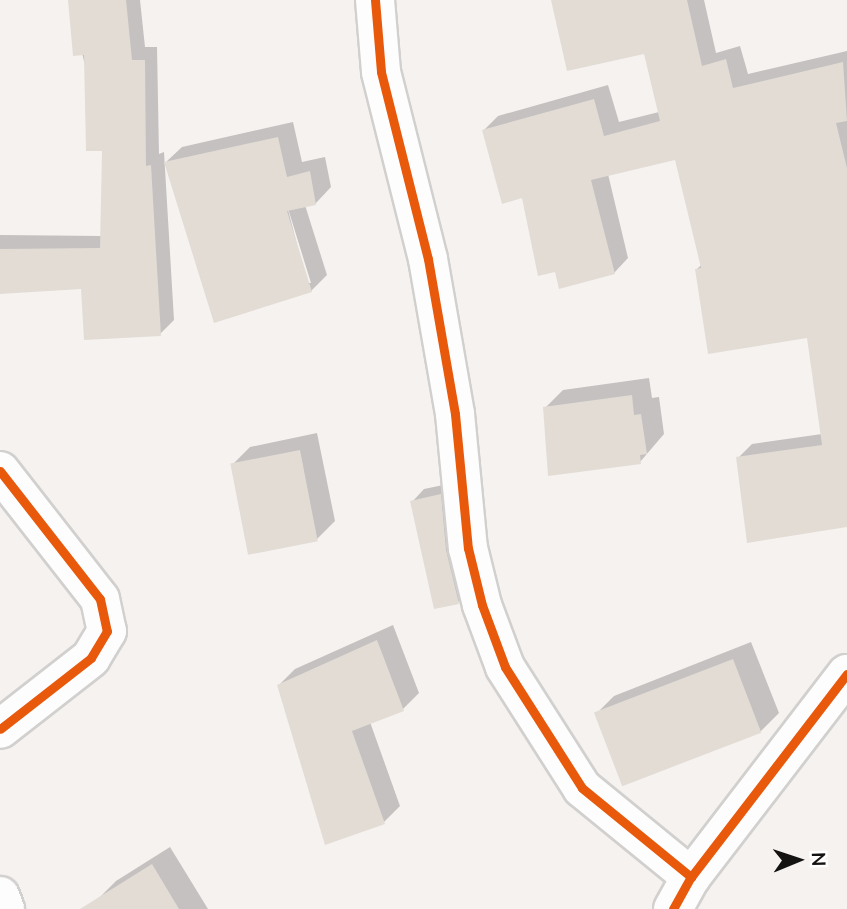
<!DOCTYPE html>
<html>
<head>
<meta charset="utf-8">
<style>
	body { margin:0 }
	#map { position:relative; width:847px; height:909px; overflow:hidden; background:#f5f2f0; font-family:Mulish,sans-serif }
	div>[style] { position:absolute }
	.shadow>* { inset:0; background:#0003 }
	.building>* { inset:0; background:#e2dcd5; transform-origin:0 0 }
	.roads { filter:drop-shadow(2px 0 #d2d0ce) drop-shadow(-2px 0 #d2d0ce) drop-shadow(0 2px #d2d0ce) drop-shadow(0 -2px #d2d0ce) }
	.minor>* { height:38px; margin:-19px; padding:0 19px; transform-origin:19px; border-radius:19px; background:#fefdfd }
	.cycleway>* { height:9px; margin:-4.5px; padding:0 4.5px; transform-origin:4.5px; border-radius:4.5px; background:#e8590c }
	span { translate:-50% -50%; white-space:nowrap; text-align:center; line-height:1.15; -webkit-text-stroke:6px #fff; paint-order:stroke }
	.north { position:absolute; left:763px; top:825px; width:70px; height:70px; -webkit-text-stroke:5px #fff; paint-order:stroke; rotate:88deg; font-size:19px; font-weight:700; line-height:28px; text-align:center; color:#151312 }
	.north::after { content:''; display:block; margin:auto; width:24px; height:32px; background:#151312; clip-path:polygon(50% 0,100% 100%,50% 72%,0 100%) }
</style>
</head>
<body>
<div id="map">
	<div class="shadow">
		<i style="clip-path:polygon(70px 0,140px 0,145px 47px,157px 47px,159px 154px,164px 152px,174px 320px,160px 334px,83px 288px,0 288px,0 235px,102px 236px,104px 149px)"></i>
		<i style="clip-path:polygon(553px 0,704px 0,716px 53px,740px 46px,748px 74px,847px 51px,847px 526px,738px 458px,752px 444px,822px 434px,809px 336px,697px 269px,702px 264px,677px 158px,608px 174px,628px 258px,614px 273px,524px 196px,484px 130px,498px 116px,608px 85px,619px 122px,659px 112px,645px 52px)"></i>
		<i style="clip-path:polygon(evenodd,293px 122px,302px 162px,325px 157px,331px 187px,316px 203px,305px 205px,327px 275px,311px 291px,166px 162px,182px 147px,293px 122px,286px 202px,311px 283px,307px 283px,286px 202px)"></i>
		<i style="clip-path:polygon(649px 378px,652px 398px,659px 397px,664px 434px,640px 462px,545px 408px,563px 390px)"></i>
		<i style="clip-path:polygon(317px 433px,335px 521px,317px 539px,232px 465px,250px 447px)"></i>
		<i style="clip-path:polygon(453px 483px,471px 589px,458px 602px,412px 502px,424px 489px)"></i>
		<i style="clip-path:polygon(393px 625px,419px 693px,403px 709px,370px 722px,400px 806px,384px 822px,279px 685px,295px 669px)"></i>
		<i style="clip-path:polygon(751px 642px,779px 713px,761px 731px,596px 714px,614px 696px)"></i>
		<i style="clip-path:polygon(170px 847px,208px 909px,104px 909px,98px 899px,116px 881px)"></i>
	</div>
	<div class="building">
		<i style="clip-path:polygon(68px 0,126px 0,132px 60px,145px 60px,146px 166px,151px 165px,161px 336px,84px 340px,81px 289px,0 294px,0 249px,100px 248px,102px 151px,86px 151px,84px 55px,73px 56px)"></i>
		<i style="clip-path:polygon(551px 0,687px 0,702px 66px,726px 59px,733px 88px,843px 62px,847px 121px,836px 123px,847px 168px,847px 527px,747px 543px,736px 457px,822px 445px,807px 338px,708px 354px,695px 269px,701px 268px,675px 160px,591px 180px,615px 274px,559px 289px,555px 272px,538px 276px,522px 198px,502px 204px,482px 130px,594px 99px,604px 136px,660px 121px,644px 54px,567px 71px)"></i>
		<i style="clip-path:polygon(278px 137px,287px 177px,310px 171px,316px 205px,287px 211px,312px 292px,214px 323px,164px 162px)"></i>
		<i style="clip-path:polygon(632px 395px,634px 415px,641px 414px,647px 454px,640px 455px,641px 464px,548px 476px,543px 407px)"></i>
		<i style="left:300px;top:450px;width:93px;height:71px;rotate:79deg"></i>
		<i style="clip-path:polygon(441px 494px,446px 550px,459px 604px,434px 609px,410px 501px)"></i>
		<i style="clip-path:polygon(377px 640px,404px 711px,352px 731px,385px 824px,325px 845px,277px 685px)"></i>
		<i style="left:733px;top:659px;width:79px;height:149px;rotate:69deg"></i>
		<i style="clip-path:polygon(152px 864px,179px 909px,80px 909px)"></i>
	</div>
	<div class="roads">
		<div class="minor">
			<i style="left:375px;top:0;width:72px;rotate:85.2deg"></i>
			<i style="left:381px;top:72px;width:193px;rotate:75.9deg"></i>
			<i style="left:428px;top:259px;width:157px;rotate:80.1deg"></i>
			<i style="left:455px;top:414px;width:135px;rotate:84.5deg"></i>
			<i style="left:468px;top:548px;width:59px;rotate:76.2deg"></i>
			<i style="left:482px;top:605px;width:66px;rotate:69.6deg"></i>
			<i style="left:505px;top:667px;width:143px;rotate:57.5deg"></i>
			<i style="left:582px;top:788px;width:141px;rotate:39.2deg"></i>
			<i style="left:0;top:471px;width:162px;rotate:52deg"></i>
			<i style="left:100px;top:599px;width:33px;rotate:78deg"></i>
			<i style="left:107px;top:631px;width:31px;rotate:121deg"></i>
			<i style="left:91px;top:658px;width:115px;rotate:142deg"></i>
			<i style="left:0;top:896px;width:14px;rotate:69deg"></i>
			<i style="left:673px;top:909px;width:37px;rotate:-61deg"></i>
			<i style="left:691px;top:877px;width:256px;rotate:-52.5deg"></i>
		</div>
	</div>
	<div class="cycleway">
		<i style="left:375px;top:0;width:72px;rotate:85.2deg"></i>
		<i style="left:381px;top:72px;width:193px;rotate:75.9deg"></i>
		<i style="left:428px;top:259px;width:157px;rotate:80.1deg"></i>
		<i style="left:455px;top:414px;width:135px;rotate:84.5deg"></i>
		<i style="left:468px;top:548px;width:59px;rotate:76.2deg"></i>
		<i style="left:482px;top:605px;width:66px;rotate:69.6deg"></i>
		<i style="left:505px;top:667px;width:143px;rotate:57.5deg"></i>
		<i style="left:582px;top:788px;width:141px;rotate:39.2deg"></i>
		<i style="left:0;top:471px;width:162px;rotate:52deg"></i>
		<i style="left:100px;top:599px;width:33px;rotate:78deg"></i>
		<i style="left:107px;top:631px;width:31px;rotate:121deg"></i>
		<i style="left:91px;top:658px;width:115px;rotate:142deg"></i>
		<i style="left:673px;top:909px;width:37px;rotate:-61deg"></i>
		<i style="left:691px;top:877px;width:256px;rotate:-52.5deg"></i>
	</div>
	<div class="north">N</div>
</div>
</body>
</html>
